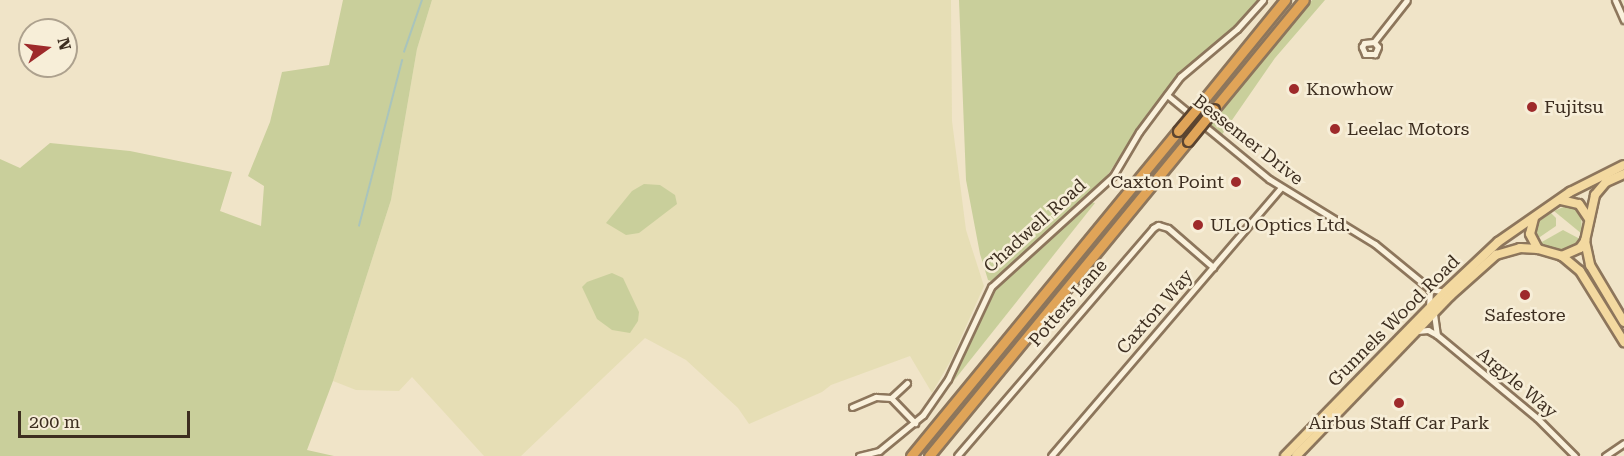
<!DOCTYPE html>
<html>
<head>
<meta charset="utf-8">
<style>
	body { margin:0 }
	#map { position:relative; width:1624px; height:456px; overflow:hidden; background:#f0e4c8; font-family:"Roboto Serif",serif }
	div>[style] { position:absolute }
	.farmland>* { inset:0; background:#e6deb5 }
	.green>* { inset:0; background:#c9cf9b }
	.stream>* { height:1.5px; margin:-0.75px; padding:0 0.75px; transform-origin:0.75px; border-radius:0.75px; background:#a9c4bc }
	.roads { filter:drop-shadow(2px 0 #8d765c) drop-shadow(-2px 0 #8d765c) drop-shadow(0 2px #8d765c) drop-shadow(0 -2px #8d765c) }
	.street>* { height:5px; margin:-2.5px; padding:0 2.5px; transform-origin:2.5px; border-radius:2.5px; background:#faf1dc }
	.primary>* { height:8px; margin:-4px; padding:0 4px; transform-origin:4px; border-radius:4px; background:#f3d9a0 }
	.highway>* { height:9px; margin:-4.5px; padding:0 4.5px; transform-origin:4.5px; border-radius:4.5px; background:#e0a458 }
	.bridges { filter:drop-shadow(2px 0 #5b4430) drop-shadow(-2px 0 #5b4430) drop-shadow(0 2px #5b4430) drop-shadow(0 -2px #5b4430) }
	.highway-bridge>* { height:9px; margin:-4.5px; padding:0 4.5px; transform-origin:4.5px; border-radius:4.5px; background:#e0a458 }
	.dots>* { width:16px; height:16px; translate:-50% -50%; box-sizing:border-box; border:3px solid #f7eed8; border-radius:50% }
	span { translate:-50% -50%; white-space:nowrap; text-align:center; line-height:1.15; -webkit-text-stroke:5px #f7eed8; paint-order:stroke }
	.poi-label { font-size:18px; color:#3d2e20 }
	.left { translate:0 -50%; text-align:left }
	.right { translate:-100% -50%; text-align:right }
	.street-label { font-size:18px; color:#3d2e20 }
	.north { position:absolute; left:18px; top:18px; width:60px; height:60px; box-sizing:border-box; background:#f7eed8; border:2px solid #ada18e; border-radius:50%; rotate:76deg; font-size:16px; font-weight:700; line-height:24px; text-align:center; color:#3d2e20 }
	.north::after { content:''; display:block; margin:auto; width:21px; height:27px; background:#9e2a2b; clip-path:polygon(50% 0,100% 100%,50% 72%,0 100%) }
	.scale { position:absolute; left:18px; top:411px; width:172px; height:27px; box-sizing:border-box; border:3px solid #3d2e20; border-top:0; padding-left:8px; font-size:18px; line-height:21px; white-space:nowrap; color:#3d2e20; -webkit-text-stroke:4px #f7eed8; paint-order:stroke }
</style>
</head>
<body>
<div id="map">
	<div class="farmland">
		<i style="clip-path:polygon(432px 0,951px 0,952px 121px,966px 230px,984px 286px,951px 360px,932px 393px,910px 356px,831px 385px,822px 392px,749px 424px,738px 408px,686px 360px,645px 338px,521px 456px,484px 456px,412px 377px,399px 391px,356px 390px,333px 381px,391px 200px,417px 49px)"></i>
	</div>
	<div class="green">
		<i style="clip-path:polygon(343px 0,432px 0,417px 49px,391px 200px,333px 381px,307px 450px,334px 456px,0 456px,0 159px,20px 168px,50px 143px,130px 151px,232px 172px,220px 211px,261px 226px,264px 186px,248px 176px,270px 122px,282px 72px,329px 65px)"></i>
		<i style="clip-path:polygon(959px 0,1262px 0,1236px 28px,1173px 84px,1149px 111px,1109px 173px,1097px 187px,1009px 268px,991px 281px,988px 280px,980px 254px,966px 180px)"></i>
		<i style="clip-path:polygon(1312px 0,1325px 0,1275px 58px,1221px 136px,1209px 127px)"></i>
		<i style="clip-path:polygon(644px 184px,660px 185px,675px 195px,677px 204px,639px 233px,626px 235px,606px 223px,632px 191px)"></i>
		<i style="clip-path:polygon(1091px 202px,1095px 203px,948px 388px,945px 386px,992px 291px)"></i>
		<i style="clip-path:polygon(1568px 205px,1581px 213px,1582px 234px,1554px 211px)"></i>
		<i style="clip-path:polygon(1551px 213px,1556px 218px,1556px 226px,1537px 239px,1535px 231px,1538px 222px)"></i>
		<i style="clip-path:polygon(1563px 230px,1580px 239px,1573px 249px,1557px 250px,1540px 243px)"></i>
		<i style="clip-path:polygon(612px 273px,623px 278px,639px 312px,638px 321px,630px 333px,612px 330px,597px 319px,582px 287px,587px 282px)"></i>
	</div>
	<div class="stream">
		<i style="left:404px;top:52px;width:55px;rotate:-70.9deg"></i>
		<i style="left:359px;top:226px;width:171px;rotate:-75.4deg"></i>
	</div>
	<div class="roads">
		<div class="street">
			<i style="left:1615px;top:0;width:22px;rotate:66deg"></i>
			<i style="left:1374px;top:42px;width:6px;rotate:51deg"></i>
			<i style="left:1378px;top:47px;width:8px;rotate:113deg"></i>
			<i style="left:1375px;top:54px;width:10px;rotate:180deg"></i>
			<i style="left:1365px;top:54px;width:8px;rotate:-113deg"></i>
			<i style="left:1362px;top:47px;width:4px;rotate:-63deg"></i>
			<i style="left:1364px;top:43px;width:10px;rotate:-6deg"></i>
			<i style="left:1374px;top:42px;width:53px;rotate:-51.8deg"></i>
			<i style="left:1167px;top:95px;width:132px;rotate:39.5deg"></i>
			<i style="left:1269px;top:179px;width:124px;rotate:31.5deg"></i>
			<i style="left:1375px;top:244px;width:71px;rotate:39.3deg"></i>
			<i style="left:1430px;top:289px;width:15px;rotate:11deg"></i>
			<i style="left:1429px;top:308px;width:19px;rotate:-87deg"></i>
			<i style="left:1434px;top:314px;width:21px;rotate:82deg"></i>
			<i style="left:1417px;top:331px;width:11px;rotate:-5deg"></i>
			<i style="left:1428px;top:330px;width:10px;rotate:29deg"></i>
			<i style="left:1437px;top:335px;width:130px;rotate:39.7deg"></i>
			<i style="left:1537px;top:418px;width:54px;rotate:45deg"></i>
			<i style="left:891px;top:398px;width:22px;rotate:-43deg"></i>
			<i style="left:852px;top:407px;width:26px;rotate:-23deg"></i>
			<i style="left:876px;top:397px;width:15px;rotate:4deg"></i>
			<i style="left:891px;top:398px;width:35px;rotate:46deg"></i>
			<i style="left:859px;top:456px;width:21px;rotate:-14deg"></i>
			<i style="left:879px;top:451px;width:57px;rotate:-39.3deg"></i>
			<i style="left:923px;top:415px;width:44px;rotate:-55.2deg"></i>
			<i style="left:948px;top:379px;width:102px;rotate:-64.9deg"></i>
			<i style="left:991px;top:287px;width:165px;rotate:-42.3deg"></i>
			<i style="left:1113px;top:176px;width:51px;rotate:-59.4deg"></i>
			<i style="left:1139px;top:132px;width:69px;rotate:-53.3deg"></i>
			<i style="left:1180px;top:77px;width:75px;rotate:-40.1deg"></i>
			<i style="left:1237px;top:29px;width:39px;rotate:-48deg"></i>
			<i style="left:957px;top:456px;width:301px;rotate:-49.3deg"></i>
			<i style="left:1153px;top:228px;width:6px;rotate:-31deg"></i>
			<i style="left:1158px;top:225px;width:10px;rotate:17deg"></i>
			<i style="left:1168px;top:228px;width:60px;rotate:40.9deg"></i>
			<i style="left:1051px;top:456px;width:353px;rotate:-49.4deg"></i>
			<i style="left:1605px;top:456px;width:23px;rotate:-34deg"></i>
		</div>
		<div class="primary">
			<i style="left:1561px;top:200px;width:18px;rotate:13deg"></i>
			<i style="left:1579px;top:204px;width:18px;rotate:56deg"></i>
			<i style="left:1534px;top:218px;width:16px;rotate:104deg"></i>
			<i style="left:1530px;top:234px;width:17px;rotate:62deg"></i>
			<i style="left:1585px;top:241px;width:25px;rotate:78deg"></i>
			<i style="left:1590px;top:265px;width:66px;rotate:59.2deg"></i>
			<i style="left:1562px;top:256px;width:23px;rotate:40deg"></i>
			<i style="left:1580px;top:271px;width:84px;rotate:58.2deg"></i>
			<i style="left:1285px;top:456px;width:229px;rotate:-45.7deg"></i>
			<i style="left:1445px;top:292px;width:73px;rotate:-43.3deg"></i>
			<i style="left:1498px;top:242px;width:88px;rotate:-34.8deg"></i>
			<i style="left:1570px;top:192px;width:60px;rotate:-26.6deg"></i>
			<i style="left:1296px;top:456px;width:222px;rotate:-46.1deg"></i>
			<i style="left:1450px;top:296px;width:62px;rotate:-41.7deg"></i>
			<i style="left:1496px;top:255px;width:25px;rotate:-16deg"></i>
			<i style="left:1520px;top:248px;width:18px;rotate:3deg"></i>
			<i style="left:1538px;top:249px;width:25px;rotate:16deg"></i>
			<i style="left:1562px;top:256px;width:20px;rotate:-24deg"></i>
			<i style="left:1580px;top:248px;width:9px;rotate:-54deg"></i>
			<i style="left:1585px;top:241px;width:47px;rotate:-77.7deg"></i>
			<i style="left:1595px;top:195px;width:17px;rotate:-50deg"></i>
			<i style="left:1606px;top:182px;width:20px;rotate:-24deg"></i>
		</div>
		<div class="highway">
			<i style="left:1202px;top:102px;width:132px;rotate:-50.9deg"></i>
			<i style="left:1214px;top:109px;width:141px;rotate:-50.5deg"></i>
			<i style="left:911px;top:456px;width:421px;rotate:-50.6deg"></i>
			<i style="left:929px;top:456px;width:408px;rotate:-50.6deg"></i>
		</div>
	</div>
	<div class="bridges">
		<div class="highway-bridge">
			<i style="left:1178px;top:131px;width:38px;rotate:-50deg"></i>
			<i style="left:1188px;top:141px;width:41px;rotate:-50.9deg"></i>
		</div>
	</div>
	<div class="dots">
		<i style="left:1294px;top:89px;background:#9e2a2b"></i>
		<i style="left:1532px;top:107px;background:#9e2a2b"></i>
		<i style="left:1335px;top:129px;background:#9e2a2b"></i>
		<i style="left:1236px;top:182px;background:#9e2a2b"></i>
		<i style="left:1198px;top:225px;background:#9e2a2b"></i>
		<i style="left:1525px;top:295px;background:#9e2a2b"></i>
		<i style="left:1399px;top:403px;background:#9e2a2b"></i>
	</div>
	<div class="poi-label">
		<span class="left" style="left:1306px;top:89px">Knowhow</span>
		<span class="left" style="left:1544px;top:107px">Fujitsu</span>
		<span class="left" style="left:1347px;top:129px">Leelac Motors</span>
		<span class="right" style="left:1224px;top:182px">Caxton Point</span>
		<span class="left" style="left:1210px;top:225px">ULO Optics Ltd.</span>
		<span style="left:1525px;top:315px">Safestore</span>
		<span style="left:1399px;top:423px">Airbus Staff Car Park</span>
	</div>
	<div class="street-label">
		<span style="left:1248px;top:140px;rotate:38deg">Bessemer Drive</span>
		<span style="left:1035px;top:226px;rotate:-42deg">Chadwell Road</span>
		<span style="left:1068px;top:303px;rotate:-49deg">Potters Lane</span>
		<span style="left:1155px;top:312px;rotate:-49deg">Caxton Way</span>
		<span style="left:1394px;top:321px;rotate:-45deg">Gunnels Wood Road</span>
		<span style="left:1517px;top:383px;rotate:40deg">Argyle Way</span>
	</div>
	<div class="north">N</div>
	<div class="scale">200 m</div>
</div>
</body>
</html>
